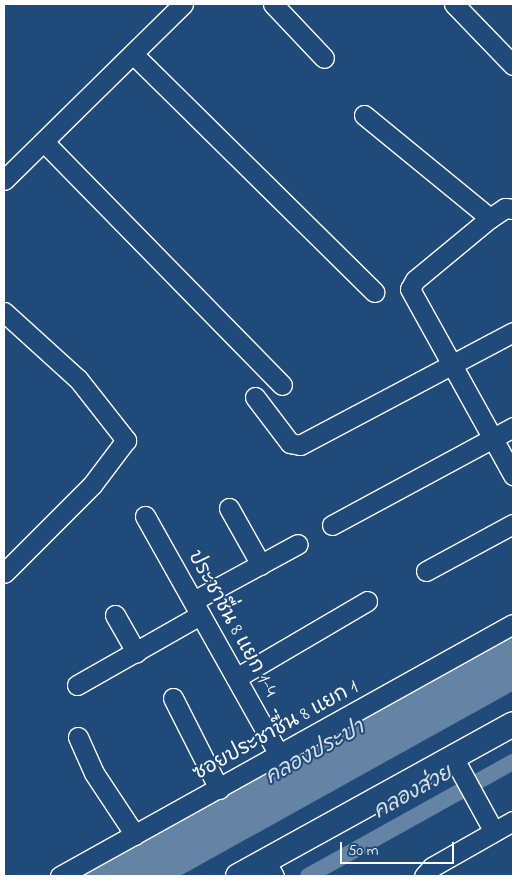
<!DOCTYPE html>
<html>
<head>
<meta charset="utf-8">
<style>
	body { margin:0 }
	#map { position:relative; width:517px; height:880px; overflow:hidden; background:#1f4a7a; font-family:"Indie Flower","Playpen Sans Thai",sans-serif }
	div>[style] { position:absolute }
	.water>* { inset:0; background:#6583a4 }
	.canal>* { height:16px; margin:-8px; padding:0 8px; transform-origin:8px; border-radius:8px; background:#6583a4 }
	.roads { filter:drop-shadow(1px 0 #fff) drop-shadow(-1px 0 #fff) drop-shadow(0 1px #fff) drop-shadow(0 -1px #fff) }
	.minor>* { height:19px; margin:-9.5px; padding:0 9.5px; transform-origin:9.5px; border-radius:9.5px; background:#1f4a7a }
	.major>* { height:24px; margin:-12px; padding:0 12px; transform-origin:12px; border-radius:12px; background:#1f4a7a }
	span { translate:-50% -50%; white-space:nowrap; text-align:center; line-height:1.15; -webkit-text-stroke:4px #1f4a7a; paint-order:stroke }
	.street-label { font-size:20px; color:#fff }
	.water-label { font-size:21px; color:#d8e0e8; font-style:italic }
	.frame { position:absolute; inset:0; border:5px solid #fff; pointer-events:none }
	.scale { position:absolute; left:340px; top:842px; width:114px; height:22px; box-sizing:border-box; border:2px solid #fff; border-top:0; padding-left:6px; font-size:15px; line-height:18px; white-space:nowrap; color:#fff; -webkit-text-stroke:4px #1f4a7a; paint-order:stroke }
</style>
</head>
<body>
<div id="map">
	<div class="water">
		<i style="clip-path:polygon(513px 629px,513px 691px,180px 876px,68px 876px)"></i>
	</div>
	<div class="canal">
		<i style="left:308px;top:876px;width:235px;rotate:-29.1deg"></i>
	</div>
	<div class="roads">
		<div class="minor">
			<i style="left:273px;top:4px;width:74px;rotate:46.6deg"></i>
			<i style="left:454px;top:4px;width:85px;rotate:46deg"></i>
			<i style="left:133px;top:54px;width:339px;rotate:44.6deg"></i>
			<i style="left:364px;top:115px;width:163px;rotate:39.3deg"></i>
			<i style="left:44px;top:142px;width:340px;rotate:45.6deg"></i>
			<i style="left:4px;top:180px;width:251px;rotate:-44.5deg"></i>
			<i style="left:513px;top:209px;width:8px;rotate:-173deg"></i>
			<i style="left:505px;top:208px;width:18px;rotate:146deg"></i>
			<i style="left:490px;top:218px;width:97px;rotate:140.4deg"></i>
			<i style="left:415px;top:280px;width:10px;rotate:119deg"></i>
			<i style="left:410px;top:289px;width:213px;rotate:61deg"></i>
			<i style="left:4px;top:312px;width:100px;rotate:42.2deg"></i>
			<i style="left:78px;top:379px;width:78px;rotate:51.8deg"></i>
			<i style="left:126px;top:440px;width:56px;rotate:127.1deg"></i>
			<i style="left:92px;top:485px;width:124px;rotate:135deg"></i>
			<i style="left:255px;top:397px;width:58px;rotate:52.7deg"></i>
			<i style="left:290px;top:443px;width:10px;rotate:11deg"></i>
			<i style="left:300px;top:445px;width:241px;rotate:-27.9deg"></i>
			<i style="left:229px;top:508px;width:65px;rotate:60.7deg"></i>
			<i style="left:145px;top:516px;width:274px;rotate:60.7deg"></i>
			<i style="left:332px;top:525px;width:206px;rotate:-28.4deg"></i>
			<i style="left:426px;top:571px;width:99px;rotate:-28.4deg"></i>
			<i style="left:193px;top:601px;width:119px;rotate:-28.5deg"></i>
			<i style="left:115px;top:615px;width:43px;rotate:60.4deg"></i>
			<i style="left:236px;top:678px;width:152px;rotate:-30.4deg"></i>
			<i style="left:77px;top:685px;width:142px;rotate:-29.6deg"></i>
			<i style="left:173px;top:698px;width:102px;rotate:63.2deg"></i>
			<i style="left:78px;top:737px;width:39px;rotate:66deg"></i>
			<i style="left:94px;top:773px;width:74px;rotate:56.5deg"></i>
			<i style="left:453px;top:757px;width:83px;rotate:61.3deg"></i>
			<i style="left:265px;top:861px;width:17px;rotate:59deg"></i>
			<i style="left:60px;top:876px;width:518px;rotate:-29.09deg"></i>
			<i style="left:424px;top:876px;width:12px;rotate:-48deg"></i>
			<i style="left:432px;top:867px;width:93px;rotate:-29.6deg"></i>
		</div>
		<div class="major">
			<i style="left:238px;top:876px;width:314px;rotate:-28.9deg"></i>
		</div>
	</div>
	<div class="street-label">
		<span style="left:232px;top:624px;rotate:61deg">ประชาชื่น 8 แยก 1-4</span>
		<span style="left:276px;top:731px;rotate:-29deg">ซอยประชาชื่น 8 แยก 1</span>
	</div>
	<div class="water-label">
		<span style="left:315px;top:753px;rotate:-29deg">คลองประปา</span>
		<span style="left:413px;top:793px;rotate:-29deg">คลองส่วย</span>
	</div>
	<div class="frame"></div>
	<div class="scale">50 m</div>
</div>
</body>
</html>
